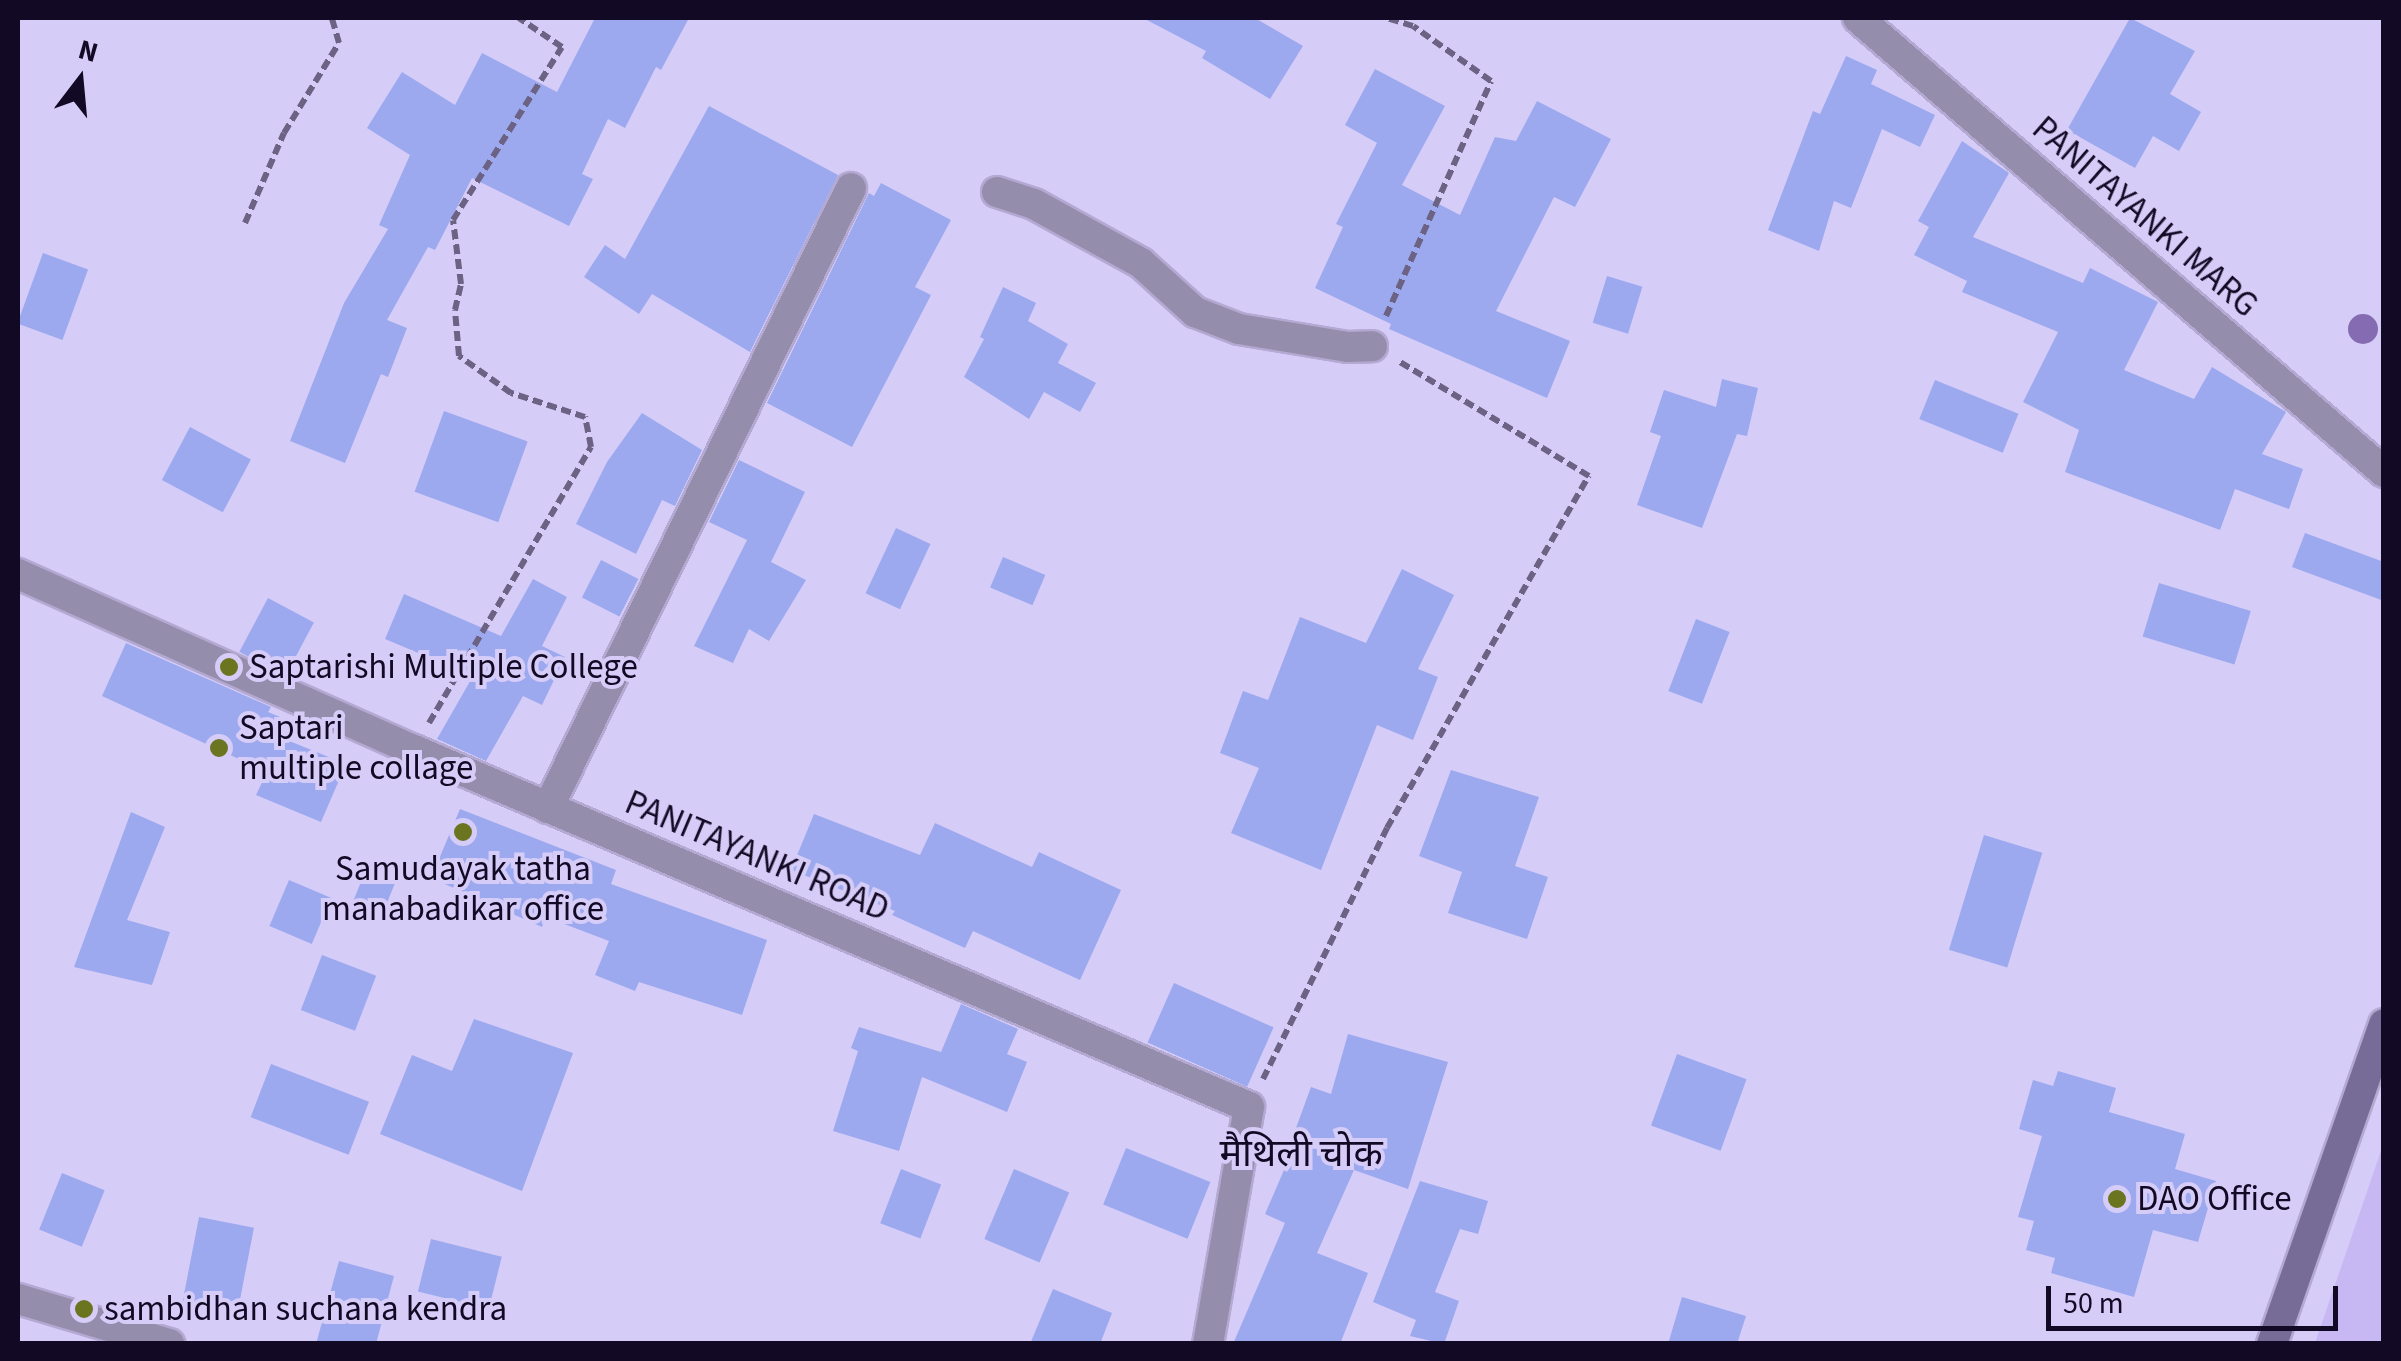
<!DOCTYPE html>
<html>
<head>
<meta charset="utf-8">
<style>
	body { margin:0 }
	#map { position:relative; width:2401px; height:1361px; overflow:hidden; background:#d6ccf8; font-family:"Source Sans 3","Noto Sans Devanagari",sans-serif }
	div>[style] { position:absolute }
	.green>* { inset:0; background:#c7b8f4 }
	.building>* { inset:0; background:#9ca9ef; transform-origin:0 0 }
	.path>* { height:6px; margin-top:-3px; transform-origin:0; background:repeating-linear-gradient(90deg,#6b6284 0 10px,transparent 0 15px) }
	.roads { filter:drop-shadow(2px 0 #b3a9d2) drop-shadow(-2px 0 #b3a9d2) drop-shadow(0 2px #b3a9d2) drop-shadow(0 -2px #b3a9d2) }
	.street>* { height:30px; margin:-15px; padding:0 15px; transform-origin:15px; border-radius:15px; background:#958dac }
	.secondary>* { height:30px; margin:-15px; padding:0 15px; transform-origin:15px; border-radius:15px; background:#776b98 }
	.trees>* { width:30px; height:30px; margin:-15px; border-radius:50%; background:#856cb2 }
	.dots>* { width:28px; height:28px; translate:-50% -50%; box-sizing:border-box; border:5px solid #d6ccf8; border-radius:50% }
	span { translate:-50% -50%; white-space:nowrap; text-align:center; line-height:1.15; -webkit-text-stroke:8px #d6ccf8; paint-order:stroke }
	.street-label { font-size:35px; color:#120a24 }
	.poi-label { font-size:35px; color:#120a24 }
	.left { translate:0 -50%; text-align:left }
	.neighbourhood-label { font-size:38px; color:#120a24 }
	.frame { position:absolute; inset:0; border:20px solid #120a24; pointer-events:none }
	.north { position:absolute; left:30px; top:30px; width:100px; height:100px; -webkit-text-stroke:8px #d6ccf8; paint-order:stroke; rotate:16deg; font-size:28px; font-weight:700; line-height:40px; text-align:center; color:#120a24 }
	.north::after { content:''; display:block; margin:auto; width:35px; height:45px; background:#120a24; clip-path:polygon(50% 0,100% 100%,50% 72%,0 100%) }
	.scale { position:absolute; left:2046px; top:1286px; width:292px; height:45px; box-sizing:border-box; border:5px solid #120a24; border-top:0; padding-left:12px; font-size:30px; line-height:35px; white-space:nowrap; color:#120a24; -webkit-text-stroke:8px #d6ccf8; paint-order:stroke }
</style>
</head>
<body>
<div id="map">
	<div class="green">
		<i style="clip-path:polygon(2383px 1145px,2383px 1343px,2315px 1343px)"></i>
	</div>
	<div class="building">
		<i style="clip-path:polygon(595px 18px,689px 18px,661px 70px,656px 67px,625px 128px,608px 119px,582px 174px,593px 179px,569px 226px,472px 178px,435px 250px,428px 247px,387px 320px,407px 328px,388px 377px,381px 374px,345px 463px,290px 441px,344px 303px,388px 229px,379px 225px,410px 155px,367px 128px,402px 72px,455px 105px,482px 53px,557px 92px)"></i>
		<i style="clip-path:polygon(1143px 18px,1255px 18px,1303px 46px,1270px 99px,1202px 58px,1206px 51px)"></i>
		<i style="clip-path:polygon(2130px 18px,2195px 51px,2170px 94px,2201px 112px,2179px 151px,2153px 136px,2135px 168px,2067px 130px)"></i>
		<i style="clip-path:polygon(1846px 56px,1877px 70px,1871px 84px,1935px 115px,1920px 147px,1882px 129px,1851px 208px,1834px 201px,1819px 251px,1768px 230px,1813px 111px,1820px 114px)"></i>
		<i style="clip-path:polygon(1375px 69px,1445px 106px,1402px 185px,1460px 215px,1495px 137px,1516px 141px,1537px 101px,1611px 139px,1575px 207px,1554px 197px,1496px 311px,1570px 341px,1547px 398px,1389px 329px,1391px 324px,1315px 288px,1343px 227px,1336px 224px,1377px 143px,1345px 125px)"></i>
		<i style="clip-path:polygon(709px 106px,838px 175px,750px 352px,652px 294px,639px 314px,584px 277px,605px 245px,625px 259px)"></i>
		<i style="clip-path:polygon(1962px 141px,2009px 173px,1973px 237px,2083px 283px,2090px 268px,2158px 302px,2124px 370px,2194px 399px,2212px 367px,2286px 412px,2262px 454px,2303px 469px,2289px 509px,2235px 489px,2220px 530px,2065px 472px,2079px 430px,2023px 402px,2058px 332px,1962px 292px,1967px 281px,1914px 255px,1929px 227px,1918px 221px)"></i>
		<i style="clip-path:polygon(881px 183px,951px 220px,915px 287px,931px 295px,852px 447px,767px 403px,869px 193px,874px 196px)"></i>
		<i style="left:43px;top:253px;width:48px;height:75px;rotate:20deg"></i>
		<i style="left:1607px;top:276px;width:37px;height:49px;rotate:17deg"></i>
		<i style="clip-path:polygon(1003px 287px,1036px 303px,1028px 321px,1068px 344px,1058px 363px,1096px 383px,1080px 412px,1044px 392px,1029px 419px,964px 377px,984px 339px,980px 337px)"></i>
		<i style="clip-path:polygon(1722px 379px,1758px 388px,1747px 436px,1737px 434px,1702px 528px,1637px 505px,1661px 436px,1650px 432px,1664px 390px,1716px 407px)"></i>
		<i style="left:1935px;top:380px;width:90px;height:42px;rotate:22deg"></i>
		<i style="left:444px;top:411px;width:89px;height:86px;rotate:20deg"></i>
		<i style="clip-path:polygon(642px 413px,702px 450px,675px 506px,662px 500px,636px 554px,576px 524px,607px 462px)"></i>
		<i style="left:190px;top:427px;width:69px;height:60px;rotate:28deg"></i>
		<i style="clip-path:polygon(739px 460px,805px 492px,771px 562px,806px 580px,769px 641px,749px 629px,733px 663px,694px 646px,747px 540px,709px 522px)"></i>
		<i style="left:896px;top:528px;width:38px;height:72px;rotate:25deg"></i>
		<i style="clip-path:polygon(2305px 533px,2384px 562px,2384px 601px,2292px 567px)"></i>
		<i style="left:1003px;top:557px;width:46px;height:33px;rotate:23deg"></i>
		<i style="left:601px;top:560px;width:42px;height:42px;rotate:27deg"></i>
		<i style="clip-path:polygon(1402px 569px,1454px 595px,1418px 669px,1438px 677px,1413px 740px,1377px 725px,1321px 870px,1231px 833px,1259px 768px,1220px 753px,1243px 691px,1268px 700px,1300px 617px,1366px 643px)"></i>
		<i style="clip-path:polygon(533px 579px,567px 597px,542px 646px,565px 657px,542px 705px,523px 696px,486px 761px,437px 739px,473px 676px,385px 639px,404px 594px,501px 636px)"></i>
		<i style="left:2159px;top:583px;width:96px;height:56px;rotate:17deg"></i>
		<i style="left:268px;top:598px;width:52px;height:61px;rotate:28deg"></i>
		<i style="left:1696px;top:619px;width:36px;height:77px;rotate:21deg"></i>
		<i style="clip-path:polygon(126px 643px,271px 707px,268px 712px,285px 719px,277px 736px,346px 764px,321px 822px,256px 795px,267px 772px,102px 696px)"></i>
		<i style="clip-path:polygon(1451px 770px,1539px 797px,1515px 866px,1548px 877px,1527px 939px,1448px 913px,1462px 872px,1419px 856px)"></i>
		<i style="clip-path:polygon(460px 809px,616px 870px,611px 884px,767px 940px,742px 1015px,639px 982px,635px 991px,595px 975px,609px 941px,546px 917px,542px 927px,431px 878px)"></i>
		<i style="clip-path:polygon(131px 812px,165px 827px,127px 920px,170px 932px,152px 985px,74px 967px)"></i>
		<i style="clip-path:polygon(814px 814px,920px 855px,935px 823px,1032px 867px,1039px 852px,1121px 890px,1080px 980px,973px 931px,965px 948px,892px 915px,895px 911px,791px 870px)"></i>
		<i style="left:1984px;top:835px;width:61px;height:120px;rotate:17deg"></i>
		<i style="left:369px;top:862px;width:32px;height:45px;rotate:22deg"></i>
		<i style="left:289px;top:880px;width:46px;height:50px;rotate:23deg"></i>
		<i style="left:322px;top:955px;width:58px;height:59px;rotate:21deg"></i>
		<i style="left:1174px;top:983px;width:109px;height:65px;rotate:24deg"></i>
		<i style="clip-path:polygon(961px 1004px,1018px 1029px,1007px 1054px,1027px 1062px,1007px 1112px,922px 1077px,899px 1151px,833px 1131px,858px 1051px,851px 1048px,859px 1027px,941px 1052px)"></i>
		<i style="clip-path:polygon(474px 1019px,573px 1053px,522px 1191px,380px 1134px,412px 1055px,452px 1071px)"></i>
		<i style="clip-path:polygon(1348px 1034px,1448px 1062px,1408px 1189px,1354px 1170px,1317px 1253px,1368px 1273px,1340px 1344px,1233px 1344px,1285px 1223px,1265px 1214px,1293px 1149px,1289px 1147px,1311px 1087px,1331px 1094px)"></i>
		<i style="left:1677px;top:1054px;width:74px;height:76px;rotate:20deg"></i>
		<i style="left:271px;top:1064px;width:105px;height:57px;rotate:21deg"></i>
		<i style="clip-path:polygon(2058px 1071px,2116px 1088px,2109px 1112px,2185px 1134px,2175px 1169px,2216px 1181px,2198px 1242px,2153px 1230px,2134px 1297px,2051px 1273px,2055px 1258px,2026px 1250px,2034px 1221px,2018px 1217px,2042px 1136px,2019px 1129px,2033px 1080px,2053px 1086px)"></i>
		<i style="left:1126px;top:1148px;width:91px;height:61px;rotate:22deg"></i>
		<i style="left:901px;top:1169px;width:43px;height:58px;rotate:21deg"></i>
		<i style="left:1014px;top:1169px;width:60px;height:76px;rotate:23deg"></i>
		<i style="left:62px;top:1173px;width:46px;height:61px;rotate:22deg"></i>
		<i style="clip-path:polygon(1420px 1181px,1488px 1201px,1478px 1234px,1460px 1229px,1435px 1292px,1459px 1301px,1444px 1344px,1410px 1336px,1416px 1320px,1373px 1302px)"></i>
		<i style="left:199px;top:1217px;width:56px;height:87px;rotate:11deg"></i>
		<i style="left:431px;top:1239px;width:73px;height:54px;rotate:14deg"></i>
		<i style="clip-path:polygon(339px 1261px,394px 1276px,376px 1344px,316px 1344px)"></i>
		<i style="clip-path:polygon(1053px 1289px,1112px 1313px,1100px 1344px,1030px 1344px)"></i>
		<i style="clip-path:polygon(1682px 1297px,1746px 1316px,1737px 1344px,1668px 1344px)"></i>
	</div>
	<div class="path">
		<i style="left:245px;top:223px;width:98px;rotate:-66.6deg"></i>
		<i style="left:284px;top:133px;width:105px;rotate:-58.6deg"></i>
		<i style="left:339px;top:43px;width:26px;rotate:-106deg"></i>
		<i style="left:1386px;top:316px;width:257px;rotate:-65.9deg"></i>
		<i style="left:1491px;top:81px;width:95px;rotate:-144.8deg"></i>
		<i style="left:1413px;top:26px;width:27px;rotate:-163deg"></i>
		<i style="left:429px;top:723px;width:320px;rotate:-59.6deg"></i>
		<i style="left:591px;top:447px;width:31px;rotate:-101deg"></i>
		<i style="left:585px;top:417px;width:78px;rotate:-162deg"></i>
		<i style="left:511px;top:393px;width:64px;rotate:-144.6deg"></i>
		<i style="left:459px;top:356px;width:46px;rotate:-95deg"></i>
		<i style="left:455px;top:310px;width:27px;rotate:-77deg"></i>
		<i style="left:461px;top:284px;width:64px;rotate:-97.1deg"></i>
		<i style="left:453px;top:220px;width:204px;rotate:-57.8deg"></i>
		<i style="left:562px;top:47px;width:52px;rotate:-146deg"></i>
		<i style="left:1263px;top:1079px;width:280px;rotate:-63.7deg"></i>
		<i style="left:1387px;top:828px;width:406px;rotate:-60.2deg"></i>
		<i style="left:1589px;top:476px;width:223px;rotate:-148.9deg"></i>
	</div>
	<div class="roads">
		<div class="street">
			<i style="left:1858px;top:18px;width:695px;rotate:40.8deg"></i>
			<i style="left:997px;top:192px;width:39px;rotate:18deg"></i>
			<i style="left:1034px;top:204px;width:122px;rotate:28.9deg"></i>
			<i style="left:1141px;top:263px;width:73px;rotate:42.2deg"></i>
			<i style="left:1195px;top:312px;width:47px;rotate:21.1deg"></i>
			<i style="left:1239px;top:329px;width:110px;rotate:9.4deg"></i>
			<i style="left:1348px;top:347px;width:24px;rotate:-2deg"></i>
			<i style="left:18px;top:574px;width:433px;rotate:24deg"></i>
			<i style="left:414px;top:750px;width:908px;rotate:23.15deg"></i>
			<i style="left:1249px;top:1107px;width:241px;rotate:99.8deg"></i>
			<i style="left:548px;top:808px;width:690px;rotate:-63.95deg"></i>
			<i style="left:18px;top:1299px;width:158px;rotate:16.6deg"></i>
		</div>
		<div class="secondary">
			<i style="left:2272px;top:1344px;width:339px;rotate:-70.7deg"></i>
		</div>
	</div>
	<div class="trees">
		<i style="left:2363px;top:329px"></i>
	</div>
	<div class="dots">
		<i style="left:229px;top:667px;background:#6b751f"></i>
		<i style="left:219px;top:748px;background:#6b751f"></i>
		<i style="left:463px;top:832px;background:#6b751f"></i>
		<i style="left:2117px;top:1199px;background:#6b751f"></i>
		<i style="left:84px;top:1309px;background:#6b751f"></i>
	</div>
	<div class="street-label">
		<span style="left:2145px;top:217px;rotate:41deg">PANITAYANKI MARG</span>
		<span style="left:757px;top:856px;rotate:23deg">PANITAYANKI ROAD</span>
	</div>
	<div class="poi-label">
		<span class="left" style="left:249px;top:667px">Saptarishi Multiple College</span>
		<span class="left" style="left:239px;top:748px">Saptari<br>multiple collage</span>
		<span style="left:463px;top:889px">Samudayak tatha<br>manabadikar office</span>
		<span class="left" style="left:2137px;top:1199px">DAO Office</span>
		<span class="left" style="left:104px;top:1309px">sambidhan suchana kendra</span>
	</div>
	<div class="neighbourhood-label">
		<span style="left:1301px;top:1155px">मैथिली चोक</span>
	</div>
	<div class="frame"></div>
	<div class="north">N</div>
	<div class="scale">50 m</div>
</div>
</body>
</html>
